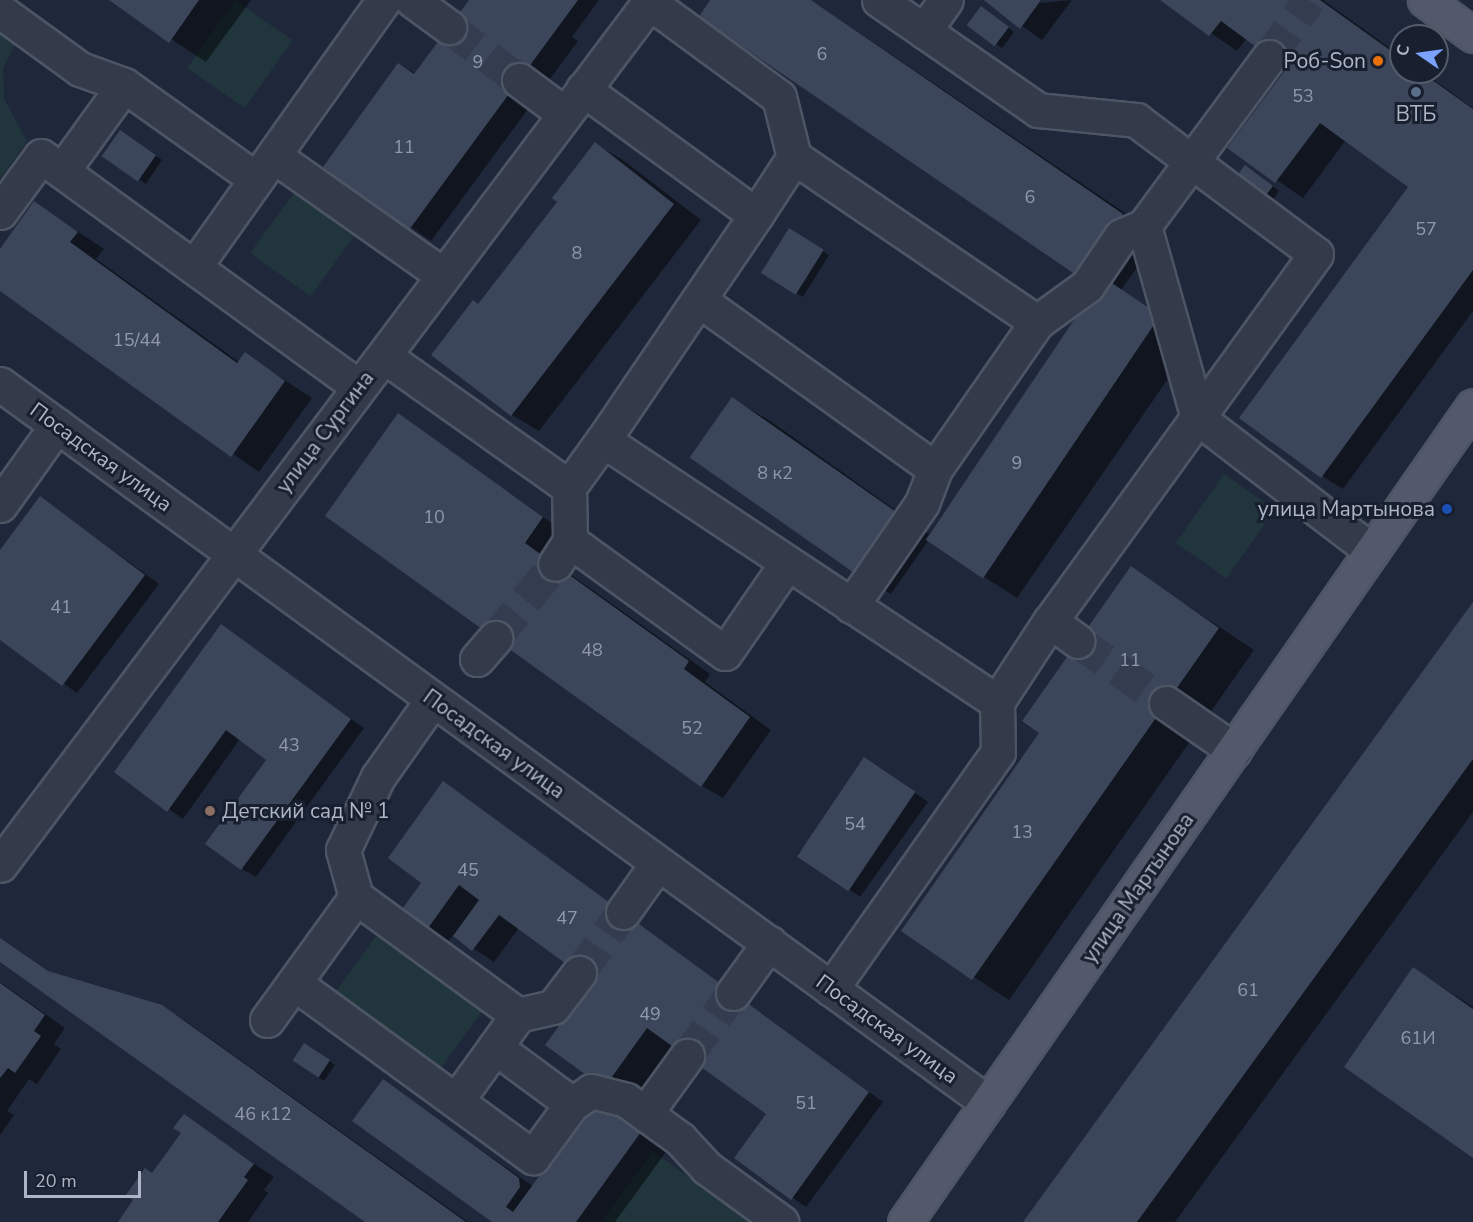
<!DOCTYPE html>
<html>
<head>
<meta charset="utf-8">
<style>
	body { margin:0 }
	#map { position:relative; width:1473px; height:1222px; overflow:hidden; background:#1f283b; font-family:"Nunito Sans",sans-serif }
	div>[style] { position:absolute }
	.green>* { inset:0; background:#21363c; transform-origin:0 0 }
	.shadow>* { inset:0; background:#0007 }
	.building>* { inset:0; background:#3b465b; transform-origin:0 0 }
	.minor-tunnel>* { height:33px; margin-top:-16.5px; transform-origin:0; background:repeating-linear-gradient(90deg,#343d50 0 33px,transparent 0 49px) }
	.roads { filter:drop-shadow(2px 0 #4d5565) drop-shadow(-2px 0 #4d5565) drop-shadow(0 2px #4d5565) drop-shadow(0 -2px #4d5565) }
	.minor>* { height:33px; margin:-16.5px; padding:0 16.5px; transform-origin:16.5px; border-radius:16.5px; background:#333b4b }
	.major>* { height:33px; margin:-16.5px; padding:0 16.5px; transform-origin:16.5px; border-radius:16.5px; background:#51596b }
	.dots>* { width:16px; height:16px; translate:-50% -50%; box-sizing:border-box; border:3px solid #18202f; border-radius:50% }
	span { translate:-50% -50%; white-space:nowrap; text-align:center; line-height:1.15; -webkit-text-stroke:6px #18202f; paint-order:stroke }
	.number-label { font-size:18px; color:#9099ac }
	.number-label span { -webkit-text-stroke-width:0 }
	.poi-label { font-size:21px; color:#adb5c7 }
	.right { translate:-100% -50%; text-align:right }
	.left { translate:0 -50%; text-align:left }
	.street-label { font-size:21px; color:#adb5c7 }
	.north { position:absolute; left:1389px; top:24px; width:60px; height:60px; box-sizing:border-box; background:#18202f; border:2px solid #545c6c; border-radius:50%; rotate:283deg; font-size:16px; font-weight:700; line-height:24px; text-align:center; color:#adb5c7 }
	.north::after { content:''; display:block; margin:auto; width:21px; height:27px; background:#7ba2ff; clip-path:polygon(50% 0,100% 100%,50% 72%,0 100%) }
	.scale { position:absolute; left:24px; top:1171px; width:117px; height:27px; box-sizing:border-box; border:3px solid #adb5c7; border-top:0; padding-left:8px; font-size:18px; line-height:21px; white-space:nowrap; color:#adb5c7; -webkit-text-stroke:4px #18202f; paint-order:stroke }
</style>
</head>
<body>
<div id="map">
	<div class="green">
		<i style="left:235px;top:0;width:70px;height:83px;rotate:35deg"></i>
		<i style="clip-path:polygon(0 26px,18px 39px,3px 68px,4px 99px,27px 141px,0 179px)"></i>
		<i style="left:294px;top:193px;width:74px;height:74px;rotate:36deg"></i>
		<i style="left:1224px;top:474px;width:62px;height:84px;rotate:35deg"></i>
		<i style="left:379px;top:932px;width:130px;height:77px;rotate:36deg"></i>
		<i style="clip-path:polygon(653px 1151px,749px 1222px,601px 1222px)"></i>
	</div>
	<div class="shadow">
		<i style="clip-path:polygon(112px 0,251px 0,206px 62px)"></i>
		<i style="clip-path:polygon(471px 0,599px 0,572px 37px,578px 41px,431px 241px,325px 167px,399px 64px,416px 74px)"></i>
		<i style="clip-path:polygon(712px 0,811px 0,1159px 236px,1121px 290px,1196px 338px,1017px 598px,928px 541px,891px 594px,854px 572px,732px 399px,769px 420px,929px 534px,1099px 287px)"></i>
		<i style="clip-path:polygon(986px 0,1040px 0,1041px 3px,1072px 0,1042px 40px)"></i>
		<i style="clip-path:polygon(1163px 0,1323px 0,1401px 56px,1401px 72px,1423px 72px,1473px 108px,1473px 311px,1343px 489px,1322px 476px,1411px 187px,1346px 140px,1303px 198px,1230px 148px,1288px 69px,1247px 38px,1237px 51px)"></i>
		<i style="clip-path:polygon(988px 12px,1014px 32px,1002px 48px,996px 44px)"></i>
		<i style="clip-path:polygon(127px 136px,162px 160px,146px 184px,140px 180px)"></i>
		<i style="clip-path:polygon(595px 144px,623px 160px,701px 220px,539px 431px,512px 415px,479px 306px,559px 201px)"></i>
		<i style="clip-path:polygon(1253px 171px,1279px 191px,1267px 208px)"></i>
		<i style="clip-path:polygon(35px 203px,104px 249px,96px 259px,239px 362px,245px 354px,312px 398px,259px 472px,0 289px,0 251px)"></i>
		<i style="clip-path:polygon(796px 234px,829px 255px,803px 297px,762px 272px)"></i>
		<i style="clip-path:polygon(399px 415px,563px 531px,545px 556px,710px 674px,705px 682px,771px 730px,723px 798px,702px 786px)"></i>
		<i style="clip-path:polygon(41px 498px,159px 584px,77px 693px,0 638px,0 553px)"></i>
		<i style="clip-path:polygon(1131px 568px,1254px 650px,1009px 1000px,903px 930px,1041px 733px)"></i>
		<i style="clip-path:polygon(1473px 605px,1473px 812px,1175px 1222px,1025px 1222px)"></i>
		<i style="clip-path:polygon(222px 626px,364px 728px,256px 877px,242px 869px,268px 759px,240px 739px,183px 819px,116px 772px)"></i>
		<i style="clip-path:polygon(879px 767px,928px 802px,860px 897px,797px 854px)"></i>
		<i style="clip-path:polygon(444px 783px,883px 1102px,806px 1207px,736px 1158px,768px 1114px,673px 1045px,632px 1102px,605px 1086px,593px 982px,519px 928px,494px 962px,453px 935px,448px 942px,426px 930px,423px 882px)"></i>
		<i style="clip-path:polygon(0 941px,54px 975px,162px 1007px,184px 1020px,468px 1222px,367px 1222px,0 961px)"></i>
		<i style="clip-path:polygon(1414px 969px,1473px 1007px,1473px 1156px)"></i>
		<i style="clip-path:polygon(0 982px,65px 1028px,54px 1044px,61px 1049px,37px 1084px,29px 1079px,7px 1111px,14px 1115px,0 1135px)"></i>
		<i style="clip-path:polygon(311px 1048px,335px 1065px,324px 1081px,318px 1077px)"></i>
		<i style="clip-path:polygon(383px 1081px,534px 1187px,596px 1101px,668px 1149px,615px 1222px,494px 1222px)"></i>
		<i style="clip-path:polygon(184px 1116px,274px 1177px,264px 1190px,268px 1193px,248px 1222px,120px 1222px,183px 1133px)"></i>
	</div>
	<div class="building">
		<i style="clip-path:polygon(109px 0,199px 0,169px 43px)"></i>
		<i style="clip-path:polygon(469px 0,578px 0,409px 230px,323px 167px,398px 63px,414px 74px)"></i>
		<i style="clip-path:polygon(710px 0,811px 0,1123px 214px,1079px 277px,699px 17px)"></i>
		<i style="clip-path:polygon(984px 0,1041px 0,1020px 29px)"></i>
		<i style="clip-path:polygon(1160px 0,1320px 0,1401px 58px,1401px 72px,1421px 72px,1473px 109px,1473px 270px,1321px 478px,1239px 418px,1408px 187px,1320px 123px,1275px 183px,1227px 148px,1286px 69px,1221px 21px,1209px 36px)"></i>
		<i style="left:981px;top:6px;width:35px;height:24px;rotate:37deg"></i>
		<i style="left:120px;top:130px;width:44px;height:32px;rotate:35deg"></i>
		<i style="clip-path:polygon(595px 142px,674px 204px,511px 416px,431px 355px,473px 300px,478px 304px,557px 202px,552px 198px)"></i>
		<i style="left:1245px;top:165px;width:35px;height:24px;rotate:37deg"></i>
		<i style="clip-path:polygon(34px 201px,78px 232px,70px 242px,226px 355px,237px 363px,245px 352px,285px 381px,231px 457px,0 291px,0 249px)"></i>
		<i style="left:789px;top:228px;width:41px;height:53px;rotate:32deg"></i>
		<i style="left:1103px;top:277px;width:69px;height:317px;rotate:34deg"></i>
		<i style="left:732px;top:397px;width:201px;height:74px;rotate:35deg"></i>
		<i style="clip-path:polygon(398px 413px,543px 517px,525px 543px,689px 661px,684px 669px,750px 717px,701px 787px,325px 516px)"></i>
		<i style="clip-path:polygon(40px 496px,145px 575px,62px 686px,0 640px,0 550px)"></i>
		<i style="clip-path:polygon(1131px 566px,1219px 628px,972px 980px,901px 931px,1039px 733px,1022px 721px)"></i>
		<i style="clip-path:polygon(1473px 602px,1473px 759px,1137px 1222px,1023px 1222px)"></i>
		<i style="clip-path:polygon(221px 624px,351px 719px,241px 870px,205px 844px,266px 760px,226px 730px,167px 812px,114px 772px)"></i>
		<i style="left:864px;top:757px;width:62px;height:120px;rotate:34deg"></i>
		<i style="clip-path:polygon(443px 781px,869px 1092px,791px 1200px,734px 1158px,766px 1114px,647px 1028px,604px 1088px,545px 1045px,591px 982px,499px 915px,472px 951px,453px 936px,479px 900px,459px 885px,426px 931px,400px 912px,421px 883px,388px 858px)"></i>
		<i style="clip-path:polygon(0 938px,48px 971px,162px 1005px,466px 1222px,365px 1222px,0 962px)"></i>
		<i style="clip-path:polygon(1413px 967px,1473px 1009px,1473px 1158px,1344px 1067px)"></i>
		<i style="clip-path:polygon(0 983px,45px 1015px,34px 1031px,41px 1036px,15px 1073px,8px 1068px,0 1078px)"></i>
		<i style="left:304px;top:1043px;width:31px;height:21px;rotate:33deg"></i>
		<i style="clip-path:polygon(383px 1079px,519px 1178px,520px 1187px,506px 1207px,513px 1212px,595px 1099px,641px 1132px,576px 1222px,492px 1222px,352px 1121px)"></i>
		<i style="clip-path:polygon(184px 1114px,254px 1164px,244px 1177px,248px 1180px,218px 1222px,118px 1222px,133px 1200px,126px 1195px,145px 1168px,152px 1173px,181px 1133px,173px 1128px)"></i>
	</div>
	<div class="minor-tunnel">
		<i style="left:449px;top:27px;width:88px;rotate:37.1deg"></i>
		<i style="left:1269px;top:57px;width:70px;rotate:-54.9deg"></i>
		<i style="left:495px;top:638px;width:95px;rotate:-51deg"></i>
		<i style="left:1078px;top:641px;width:108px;rotate:35.2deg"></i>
		<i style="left:579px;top:973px;width:75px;rotate:-54.2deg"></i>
		<i style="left:687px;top:1056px;width:78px;rotate:-53.9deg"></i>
	</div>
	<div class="roads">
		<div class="minor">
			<i style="left:412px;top:0;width:46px;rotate:36.1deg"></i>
			<i style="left:879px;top:0;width:55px;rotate:34.6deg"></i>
			<i style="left:924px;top:31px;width:38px;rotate:-55deg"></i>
			<i style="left:649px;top:2px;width:161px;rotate:36.2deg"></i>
			<i style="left:779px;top:97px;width:62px;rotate:76deg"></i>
			<i style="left:794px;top:157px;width:294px;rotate:34.2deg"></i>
			<i style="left:1037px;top:322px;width:179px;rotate:124.8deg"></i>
			<i style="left:935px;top:469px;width:290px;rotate:-144.4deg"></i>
			<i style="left:0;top:11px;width:99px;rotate:35.9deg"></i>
			<i style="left:80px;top:69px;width:47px;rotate:20deg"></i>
			<i style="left:124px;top:85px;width:162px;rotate:35.5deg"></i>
			<i style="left:924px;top:31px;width:139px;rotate:34.7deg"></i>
			<i style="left:1038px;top:110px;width:99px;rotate:5.8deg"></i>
			<i style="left:1136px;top:120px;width:224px;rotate:36.7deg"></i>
			<i style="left:1316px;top:254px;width:453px;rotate:125.9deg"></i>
			<i style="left:1269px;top:57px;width:210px;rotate:126.5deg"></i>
			<i style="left:1144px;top:226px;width:199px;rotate:74.3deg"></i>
			<i style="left:1198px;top:418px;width:219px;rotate:37.4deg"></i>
			<i style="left:519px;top:80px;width:57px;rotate:36.5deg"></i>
			<i style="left:583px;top:89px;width:214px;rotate:36.1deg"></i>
			<i style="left:756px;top:215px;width:272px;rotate:124.2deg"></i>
			<i style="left:274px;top:156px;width:207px;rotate:35.2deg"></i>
			<i style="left:62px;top:171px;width:106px;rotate:-54.2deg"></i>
			<i style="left:0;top:212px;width:69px;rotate:-53.8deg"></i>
			<i style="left:41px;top:156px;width:393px;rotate:36deg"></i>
			<i style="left:756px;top:215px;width:69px;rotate:-56.8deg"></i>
			<i style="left:194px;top:267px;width:328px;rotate:-54.6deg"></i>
			<i style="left:1037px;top:322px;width:62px;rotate:-35.8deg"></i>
			<i style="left:1087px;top:286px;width:60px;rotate:-55.8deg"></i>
			<i style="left:1121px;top:236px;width:25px;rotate:-23deg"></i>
			<i style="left:384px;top:356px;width:227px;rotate:35.3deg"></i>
			<i style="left:569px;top:487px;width:54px;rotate:88.9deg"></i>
			<i style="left:570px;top:541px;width:27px;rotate:123deg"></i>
			<i style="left:0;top:384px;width:1222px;rotate:36.04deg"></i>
			<i style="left:569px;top:487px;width:58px;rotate:-54.1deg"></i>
			<i style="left:603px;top:440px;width:473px;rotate:33.6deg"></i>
			<i style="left:997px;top:702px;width:50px;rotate:88.9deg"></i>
			<i style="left:998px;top:752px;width:290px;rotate:125.2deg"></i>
			<i style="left:0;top:505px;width:98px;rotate:-54.5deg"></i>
			<i style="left:570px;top:541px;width:191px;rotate:35.9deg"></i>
			<i style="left:725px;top:653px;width:109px;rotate:-55.4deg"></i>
			<i style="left:851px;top:606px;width:125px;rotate:-55.4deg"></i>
			<i style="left:922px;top:503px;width:36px;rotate:-69deg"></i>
			<i style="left:477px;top:659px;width:28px;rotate:-49deg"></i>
			<i style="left:997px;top:702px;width:97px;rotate:-56.8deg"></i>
			<i style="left:1050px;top:621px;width:34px;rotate:36deg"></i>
			<i style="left:1166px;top:703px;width:83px;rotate:34.7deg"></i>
			<i style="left:0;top:865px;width:1083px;rotate:-53.03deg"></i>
			<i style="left:356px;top:897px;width:200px;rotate:36.1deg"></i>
			<i style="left:518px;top:1015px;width:106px;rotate:125.8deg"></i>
			<i style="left:623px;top:912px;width:60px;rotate:-54.5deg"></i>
			<i style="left:294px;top:983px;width:296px;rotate:36.1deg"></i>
			<i style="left:533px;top:1157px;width:66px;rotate:-53.7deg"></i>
			<i style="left:572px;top:1104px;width:96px;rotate:-143.5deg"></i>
			<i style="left:733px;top:993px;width:62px;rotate:-54.2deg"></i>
			<i style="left:518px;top:1015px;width:36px;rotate:-13deg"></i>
			<i style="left:553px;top:1007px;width:43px;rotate:-52.6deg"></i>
			<i style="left:267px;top:1020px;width:152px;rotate:-54.1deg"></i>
			<i style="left:356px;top:897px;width:49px;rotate:-105.5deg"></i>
			<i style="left:343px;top:850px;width:81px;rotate:-64.4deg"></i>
			<i style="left:378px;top:777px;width:95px;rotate:-54.8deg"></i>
			<i style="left:572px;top:1104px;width:23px;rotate:-34deg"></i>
			<i style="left:591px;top:1091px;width:36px;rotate:14deg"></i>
			<i style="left:626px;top:1100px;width:67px;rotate:35.8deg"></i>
			<i style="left:680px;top:1139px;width:40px;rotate:47deg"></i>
			<i style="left:707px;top:1168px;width:92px;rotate:36.1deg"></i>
			<i style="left:645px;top:1114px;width:72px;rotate:-54.1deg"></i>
		</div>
		<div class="major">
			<i style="left:1425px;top:0;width:59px;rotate:36.1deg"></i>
			<i style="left:905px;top:1222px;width:994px;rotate:-55.16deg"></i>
		</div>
	</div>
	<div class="dots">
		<i style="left:1378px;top:61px;background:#e8710a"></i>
		<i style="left:1416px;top:92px;background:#5c6f8a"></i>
		<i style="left:1447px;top:509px;background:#1a4fb4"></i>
		<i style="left:210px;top:811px;background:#8d6e63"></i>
	</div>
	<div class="number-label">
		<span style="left:822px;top:54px">6</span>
		<span style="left:478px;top:62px">9</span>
		<span style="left:1303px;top:96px">53</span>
		<span style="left:404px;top:147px">11</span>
		<span style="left:1030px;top:197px">6</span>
		<span style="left:1426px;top:229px">57</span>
		<span style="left:577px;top:253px">8</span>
		<span style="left:137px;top:340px">15/44</span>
		<span style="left:1017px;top:463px">9</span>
		<span style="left:775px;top:473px">8 к2</span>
		<span style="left:434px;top:517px">10</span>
		<span style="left:61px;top:607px">41</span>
		<span style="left:592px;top:650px">48</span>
		<span style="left:1130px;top:660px">11</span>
		<span style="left:692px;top:728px">52</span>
		<span style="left:289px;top:745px">43</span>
		<span style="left:855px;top:824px">54</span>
		<span style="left:1022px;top:832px">13</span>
		<span style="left:468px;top:870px">45</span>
		<span style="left:567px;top:918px">47</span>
		<span style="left:1248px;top:990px">61</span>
		<span style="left:650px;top:1014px">49</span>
		<span style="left:1418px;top:1038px">61И</span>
		<span style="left:806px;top:1103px">51</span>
		<span style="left:263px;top:1114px">46 к12</span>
	</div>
	<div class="poi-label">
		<span class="right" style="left:1366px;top:61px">Роб-Son</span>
		<span style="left:1416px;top:114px">ВТБ</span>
		<span class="right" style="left:1435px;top:509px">улица Мартынова</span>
		<span class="left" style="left:222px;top:811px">Детский сад № 1</span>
	</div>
	<div class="street-label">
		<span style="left:325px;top:432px;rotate:-53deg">улица Сургина</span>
		<span style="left:101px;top:457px;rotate:36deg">Посадская улица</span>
		<span style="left:494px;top:744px;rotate:36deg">Посадская улица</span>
		<span style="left:1138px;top:888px;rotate:-55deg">улица Мартынова</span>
		<span style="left:887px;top:1029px;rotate:36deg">Посадская улица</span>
	</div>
	<div class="north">С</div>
	<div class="scale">20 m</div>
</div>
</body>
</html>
